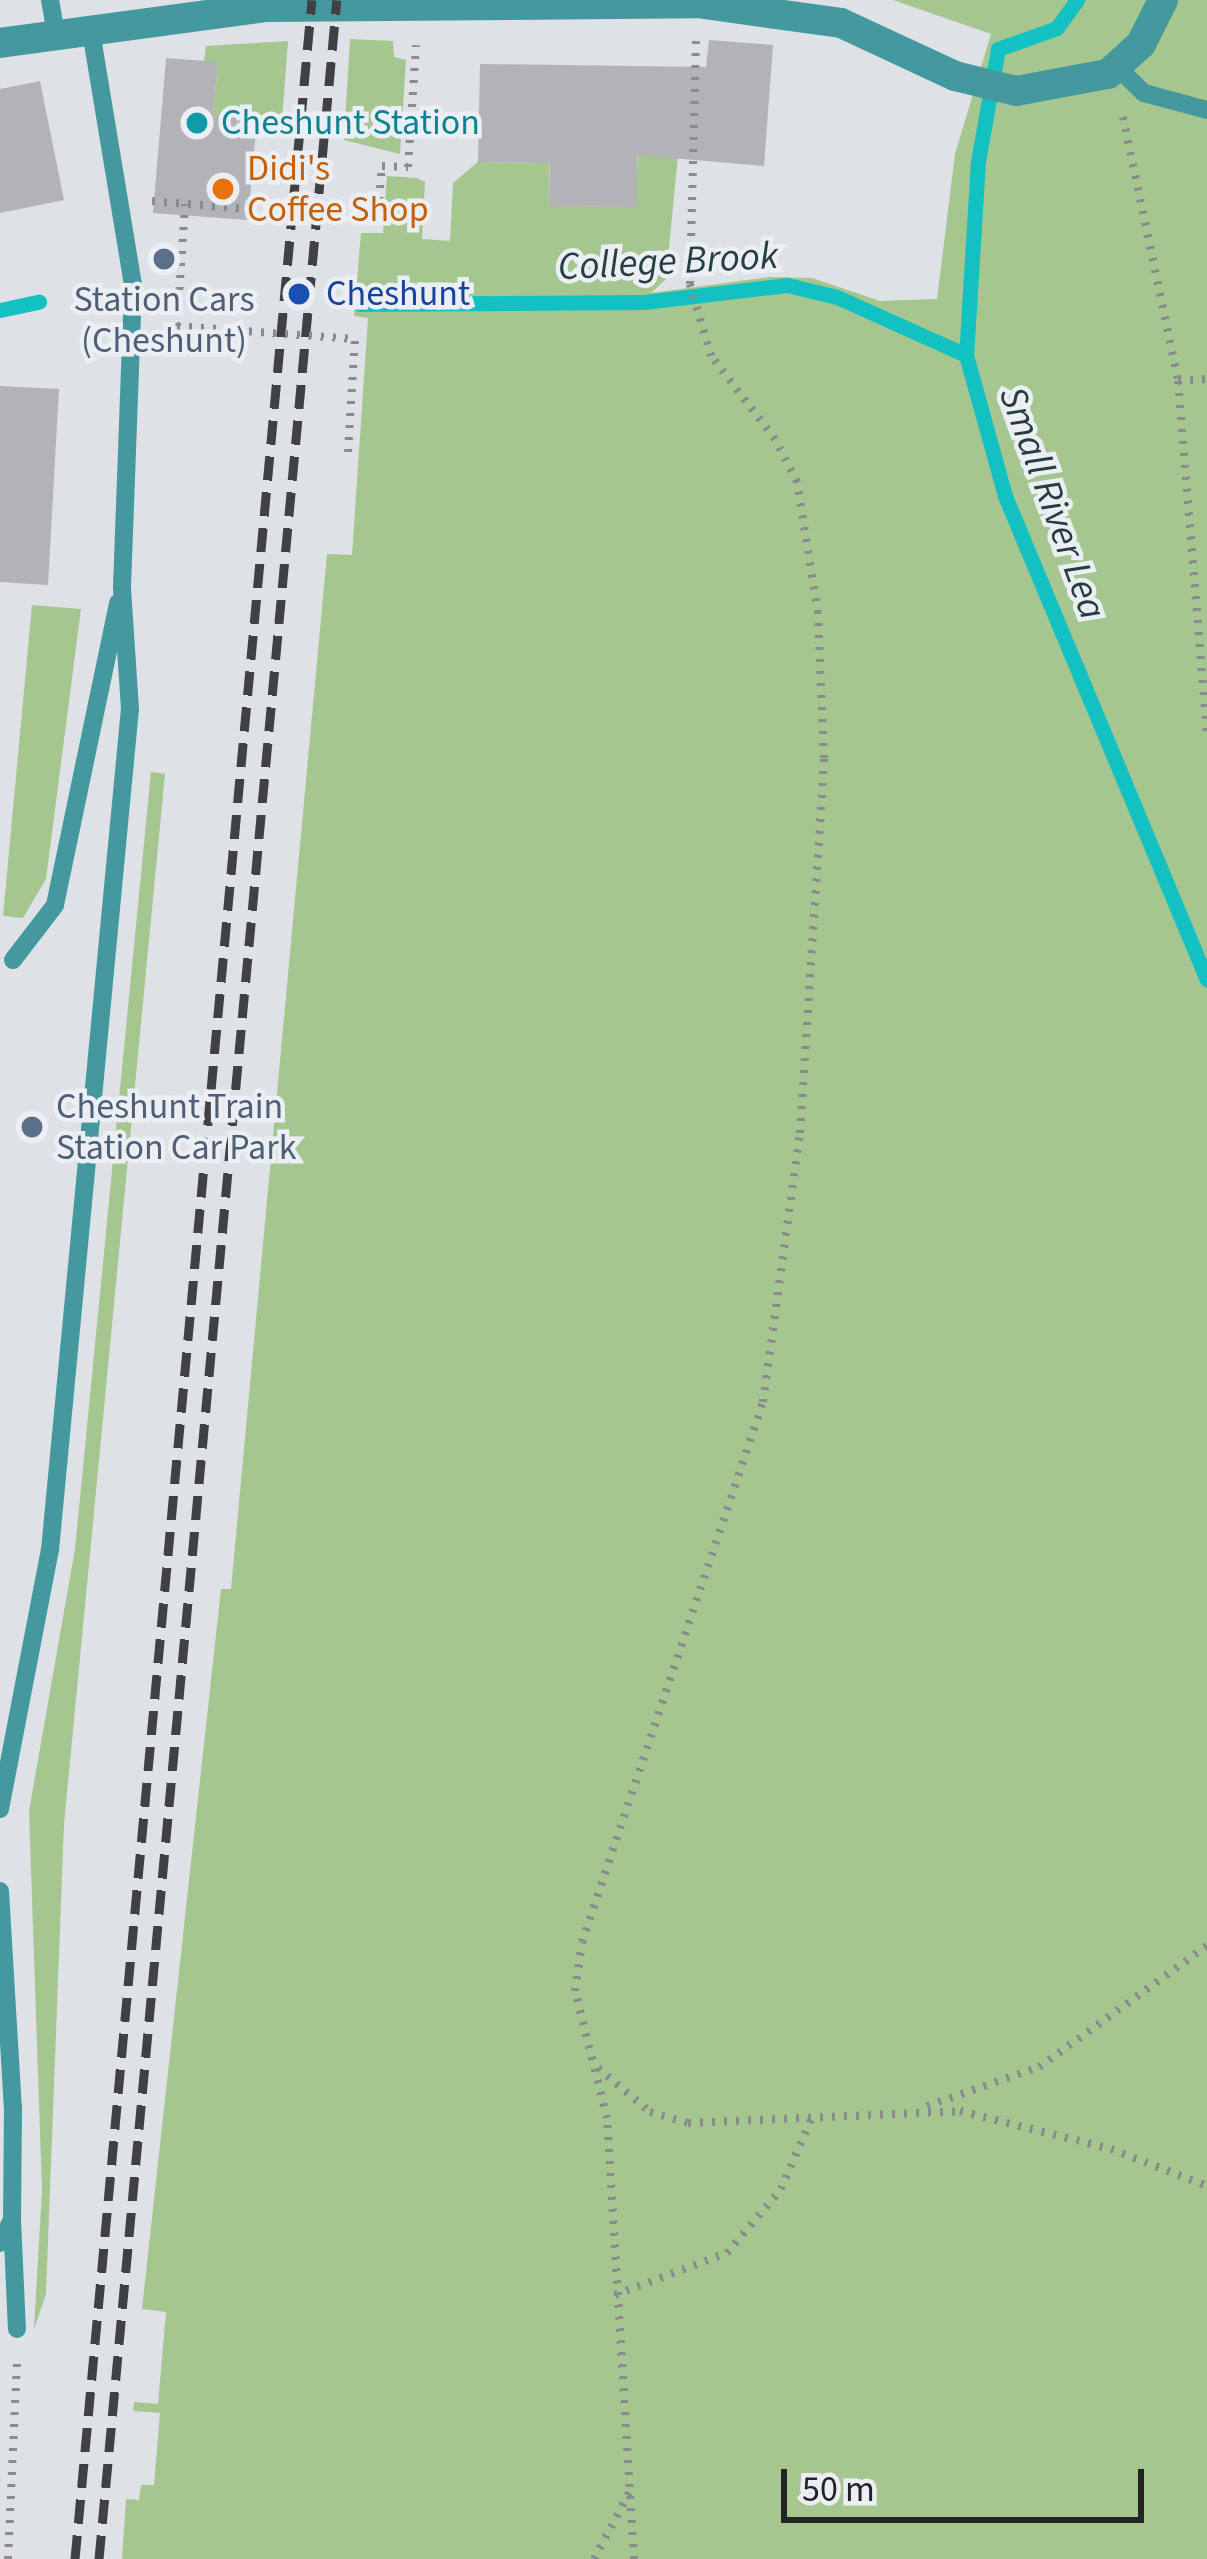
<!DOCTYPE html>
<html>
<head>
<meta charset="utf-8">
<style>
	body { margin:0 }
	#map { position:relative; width:1207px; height:2559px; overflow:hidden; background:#dee1e6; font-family:"Source Sans 3",sans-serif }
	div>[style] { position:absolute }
	.green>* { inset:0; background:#a5c68e }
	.stream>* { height:15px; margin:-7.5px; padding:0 7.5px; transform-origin:7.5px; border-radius:7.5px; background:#14c1c2 }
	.building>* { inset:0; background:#b3b2b7 }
	.path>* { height:8px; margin-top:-4px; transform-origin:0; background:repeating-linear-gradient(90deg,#898b8f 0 3px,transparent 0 12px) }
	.service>* { height:18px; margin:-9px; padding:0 9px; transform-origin:9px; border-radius:9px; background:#43999d }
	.minor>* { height:30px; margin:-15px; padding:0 15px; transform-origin:15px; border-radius:15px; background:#43999d }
	.rail>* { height:9px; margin-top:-4.5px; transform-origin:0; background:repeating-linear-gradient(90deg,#3f4142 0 24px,transparent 0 36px) }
	.path-bridge>* { height:8px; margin-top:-4px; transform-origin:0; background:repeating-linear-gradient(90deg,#898b8f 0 3px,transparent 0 12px) }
	.dots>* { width:33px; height:33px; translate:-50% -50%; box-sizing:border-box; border:6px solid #ebeef3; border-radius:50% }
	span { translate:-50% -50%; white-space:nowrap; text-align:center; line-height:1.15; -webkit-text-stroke:9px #ebeef3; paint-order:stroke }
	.culture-label { font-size:36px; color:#0d838f }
	.left { translate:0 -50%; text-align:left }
	.food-label { font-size:36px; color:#c56008 }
	.transit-label { font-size:36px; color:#164399 }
	.service-label { font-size:36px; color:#4e5e75 }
	.water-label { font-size:39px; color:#263f3e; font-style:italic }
	.scale { position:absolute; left:781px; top:2469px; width:363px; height:54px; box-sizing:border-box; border:6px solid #222324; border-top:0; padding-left:15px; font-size:36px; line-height:42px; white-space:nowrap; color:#222324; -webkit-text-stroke:9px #ebeef3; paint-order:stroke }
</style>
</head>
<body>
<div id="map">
	<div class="green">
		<i style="clip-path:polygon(893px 0,1207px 0,1207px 2559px,122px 2559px,126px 2499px,139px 2500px,141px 2485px,154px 2485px,160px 2413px,133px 2411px,134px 2402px,158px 2404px,166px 2312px,142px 2309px,221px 1589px,231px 1589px,327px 554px,352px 555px,368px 318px,354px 316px,361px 233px,383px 233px,387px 176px,417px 178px,425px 182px,422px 239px,450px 241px,453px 183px,478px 162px,540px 163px,541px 120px,550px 120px,549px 206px,636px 207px,638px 143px,679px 145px,666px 279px,651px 293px,769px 277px,812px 278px,880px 301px,937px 299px,955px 154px,991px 34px)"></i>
		<i style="clip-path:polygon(350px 39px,393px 41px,394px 57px,406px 60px,400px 154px,344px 140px)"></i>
		<i style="clip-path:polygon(288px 41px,281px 133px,256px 132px,256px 119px,213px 115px,218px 63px,204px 61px,206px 46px)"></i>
		<i style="clip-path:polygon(32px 605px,81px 609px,46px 879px,23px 918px,3px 916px)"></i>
		<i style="clip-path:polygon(151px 772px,165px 774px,64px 1824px,46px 2294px,34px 2329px,42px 2190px,29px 1811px,75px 1549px)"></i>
	</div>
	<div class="stream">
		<i style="left:1077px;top:0;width:34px;rotate:126deg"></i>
		<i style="left:1057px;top:28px;width:63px;rotate:160.4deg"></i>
		<i style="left:998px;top:49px;width:114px;rotate:100.1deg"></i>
		<i style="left:978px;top:161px;width:194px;rotate:93.5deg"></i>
		<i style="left:966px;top:355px;width:146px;rotate:74.5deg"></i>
		<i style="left:1005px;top:496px;width:524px;rotate:67.35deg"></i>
		<i style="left:360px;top:304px;width:284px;rotate:-0.4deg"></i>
		<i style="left:644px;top:302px;width:144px;rotate:-6.8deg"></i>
		<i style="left:787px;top:285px;width:51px;rotate:13.5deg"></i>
		<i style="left:837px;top:297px;width:141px;rotate:24.2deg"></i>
		<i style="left:0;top:310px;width:40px;rotate:-12deg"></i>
	</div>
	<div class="building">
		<i style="clip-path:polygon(709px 40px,773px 45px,764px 166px,637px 155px,637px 207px,549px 206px,550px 163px,478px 162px,480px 64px,706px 67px)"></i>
		<i style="clip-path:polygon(166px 58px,218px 62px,213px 115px,257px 119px,248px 220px,153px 213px)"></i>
		<i style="clip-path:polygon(40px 81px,64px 200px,0 213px,0 89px)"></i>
		<i style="clip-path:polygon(0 386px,59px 389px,48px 585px,0 582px)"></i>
	</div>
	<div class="path">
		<i style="left:1123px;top:117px;width:270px;rotate:78.2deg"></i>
		<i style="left:1178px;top:381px;width:352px;rotate:85.3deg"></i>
		<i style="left:152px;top:201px;width:107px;rotate:4.8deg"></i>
		<i style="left:363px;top:219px;width:17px;rotate:-25deg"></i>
		<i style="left:378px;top:212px;width:46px;rotate:-85deg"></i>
		<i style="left:382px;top:166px;width:26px;rotate:2deg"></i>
		<i style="left:408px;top:167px;width:122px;rotate:-86.2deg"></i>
		<i style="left:177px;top:326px;width:122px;rotate:-86.2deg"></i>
		<i style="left:1178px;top:381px;width:29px;rotate:-4deg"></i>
		<i style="left:348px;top:452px;width:113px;rotate:-86.5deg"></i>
		<i style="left:598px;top:2068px;width:68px;rotate:40.2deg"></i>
		<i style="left:650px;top:2112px;width:40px;rotate:16deg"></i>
		<i style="left:688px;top:2123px;width:272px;rotate:-2.5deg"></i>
		<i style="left:960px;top:2111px;width:156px;rotate:14.1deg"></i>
		<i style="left:1111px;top:2149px;width:103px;rotate:21.1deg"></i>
		<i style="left:927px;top:2106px;width:119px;rotate:-19.2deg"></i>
		<i style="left:1039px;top:2067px;width:207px;rotate:-35.8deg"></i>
		<i style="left:615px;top:2295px;width:120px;rotate:-20.6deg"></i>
		<i style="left:727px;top:2253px;width:84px;rotate:-49.8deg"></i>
		<i style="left:781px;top:2189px;width:76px;rotate:-66.8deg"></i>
		<i style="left:8px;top:2559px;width:199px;rotate:-87.4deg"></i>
		<i style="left:594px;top:2559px;width:77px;rotate:-62.1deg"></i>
		<i style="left:634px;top:2559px;width:442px;rotate:-93.5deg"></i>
		<i style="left:607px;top:2118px;width:131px;rotate:-104.1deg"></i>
		<i style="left:575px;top:1991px;width:49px;rotate:-81.9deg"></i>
		<i style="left:582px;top:1942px;width:570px;rotate:-71.47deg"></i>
		<i style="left:763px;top:1402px;width:272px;rotate:-82.2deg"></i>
		<i style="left:800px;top:1133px;width:376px;rotate:-86.3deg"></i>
		<i style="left:824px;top:758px;width:145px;rotate:-92.4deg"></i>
		<i style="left:818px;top:613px;width:133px;rotate:-99.1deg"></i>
		<i style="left:797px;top:482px;width:48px;rotate:-117.1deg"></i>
		<i style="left:775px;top:439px;width:105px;rotate:-127.6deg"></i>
		<i style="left:711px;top:356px;width:75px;rotate:-106.3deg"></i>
		<i style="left:690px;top:284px;width:243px;rotate:-88.6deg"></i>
	</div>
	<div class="service">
		<i style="left:50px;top:0;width:36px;rotate:80deg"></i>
		<i style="left:1117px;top:67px;width:37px;rotate:44deg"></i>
		<i style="left:1144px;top:93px;width:65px;rotate:15.1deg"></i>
		<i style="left:13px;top:960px;width:69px;rotate:-52.6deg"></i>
		<i style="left:55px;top:905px;width:309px;rotate:-78.2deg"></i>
		<i style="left:0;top:1809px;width:264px;rotate:-79.1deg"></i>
		<i style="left:50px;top:1550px;width:845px;rotate:-84.57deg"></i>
		<i style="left:130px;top:709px;width:122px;rotate:-93.8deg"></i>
		<i style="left:122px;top:587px;width:302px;rotate:-87.9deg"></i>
		<i style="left:133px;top:285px;width:258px;rotate:-99.4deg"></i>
		<i style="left:0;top:1891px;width:216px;rotate:86.6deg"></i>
		<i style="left:13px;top:2107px;width:113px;rotate:90.5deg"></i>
		<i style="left:12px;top:2220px;width:26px;rotate:118deg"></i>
		<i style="left:12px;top:2220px;width:109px;rotate:87.4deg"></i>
	</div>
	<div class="minor">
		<i style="left:0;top:43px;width:269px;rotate:-7.7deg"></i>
		<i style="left:267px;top:7px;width:430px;rotate:-0.5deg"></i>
		<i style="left:697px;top:3px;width:145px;rotate:7.9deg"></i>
		<i style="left:841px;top:23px;width:126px;rotate:24.9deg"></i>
		<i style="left:955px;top:76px;width:63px;rotate:13.8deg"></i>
		<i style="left:1016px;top:91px;width:94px;rotate:-10.5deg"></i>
		<i style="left:1108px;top:74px;width:45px;rotate:-42.3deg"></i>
		<i style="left:1141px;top:44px;width:49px;rotate:-63.4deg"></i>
	</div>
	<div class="rail">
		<i style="left:75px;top:2559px;width:2570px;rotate:-84.71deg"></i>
		<i style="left:99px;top:2559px;width:2570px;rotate:-84.69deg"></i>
	</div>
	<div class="path-bridge">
		<i style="left:177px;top:326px;width:178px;rotate:4.2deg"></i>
	</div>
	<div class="dots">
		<i style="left:197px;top:123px;background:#0f9aa8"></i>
		<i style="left:223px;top:189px;background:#e8710a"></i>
		<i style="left:164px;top:259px;background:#5c6f8a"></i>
		<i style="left:299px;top:294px;background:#1a4fb4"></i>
		<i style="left:32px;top:1127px;background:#5c6f8a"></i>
	</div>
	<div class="culture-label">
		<span class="left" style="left:221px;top:123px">Cheshunt Station</span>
	</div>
	<div class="food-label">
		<span class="left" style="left:247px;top:189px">Didi's<br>Coffee Shop</span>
	</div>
	<div class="transit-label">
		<span class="left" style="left:326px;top:294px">Cheshunt</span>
	</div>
	<div class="service-label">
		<span style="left:164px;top:320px">Station Cars<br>(Cheshunt)</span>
		<span class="left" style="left:56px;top:1127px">Cheshunt Train<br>Station Car Park</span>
	</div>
	<div class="water-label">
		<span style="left:668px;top:262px;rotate:-3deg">College Brook</span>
		<span style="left:1052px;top:503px;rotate:70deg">Small River Lea</span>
	</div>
	<div class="scale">50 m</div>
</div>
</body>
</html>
